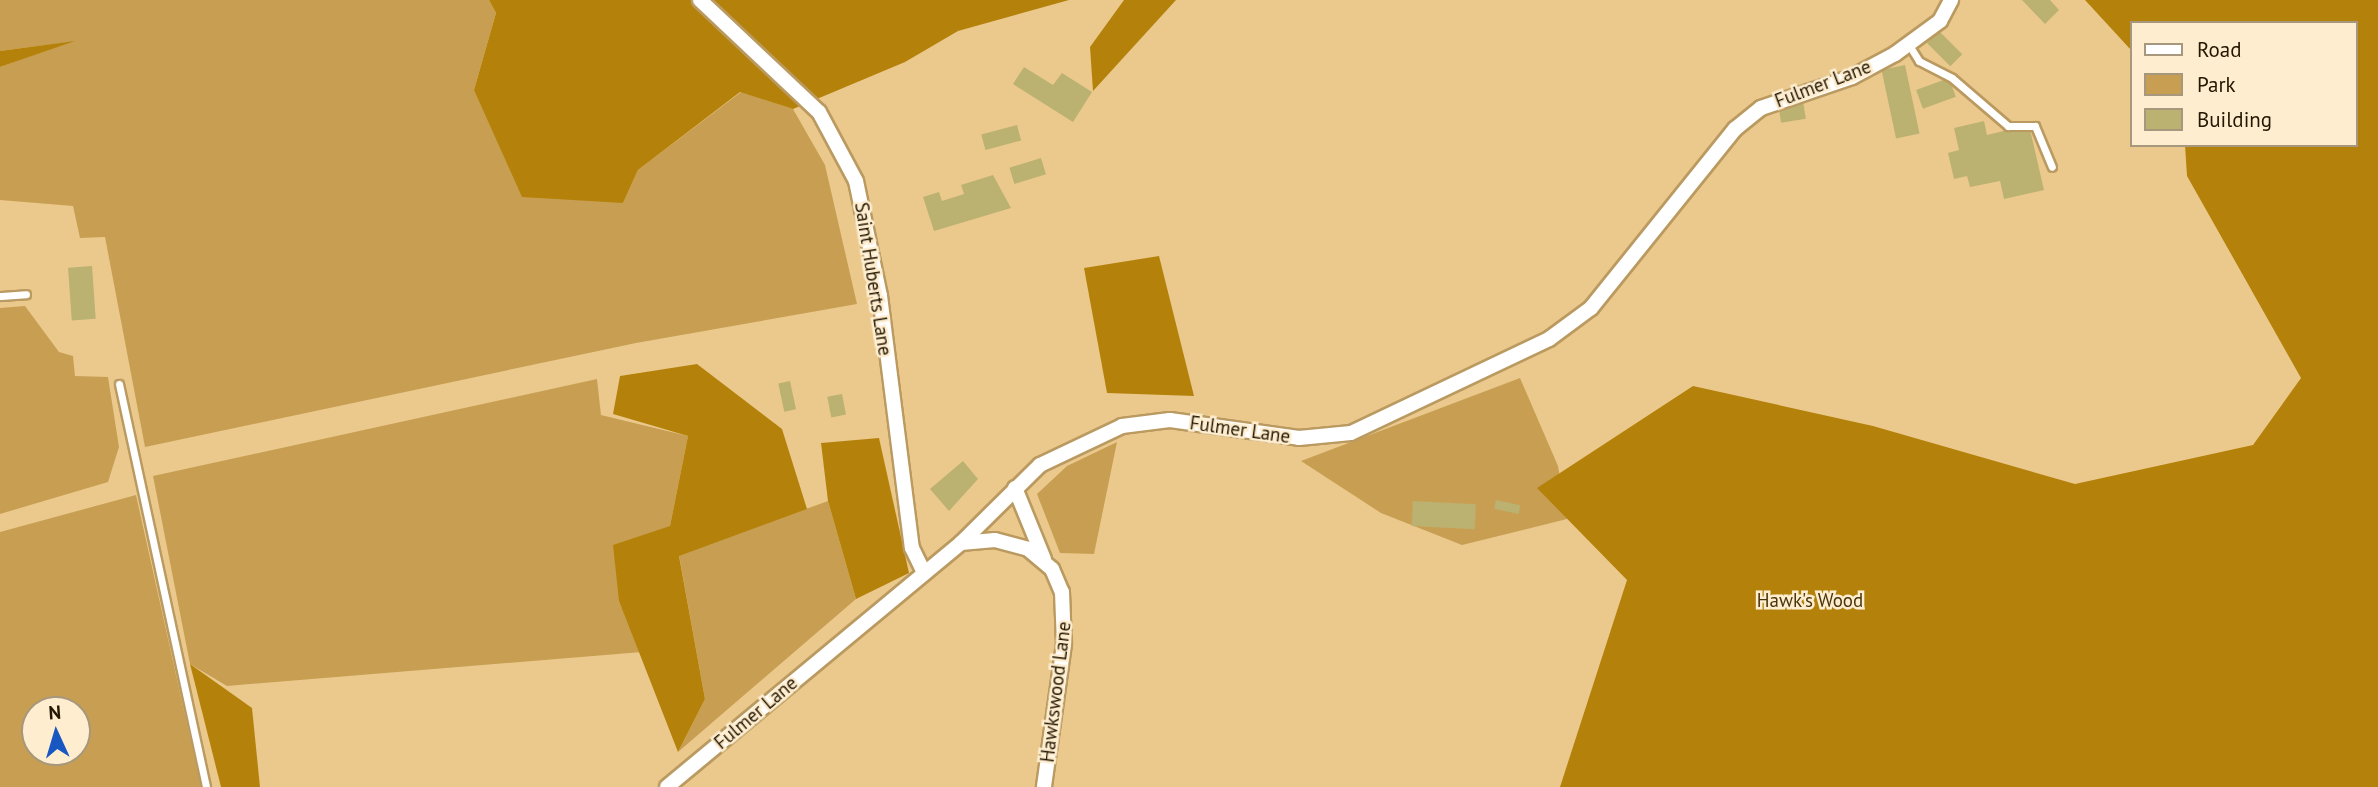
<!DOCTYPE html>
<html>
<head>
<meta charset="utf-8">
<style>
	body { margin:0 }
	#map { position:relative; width:2378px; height:787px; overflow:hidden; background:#ebc98d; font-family:"PT Sans",sans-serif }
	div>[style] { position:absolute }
	.green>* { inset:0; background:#c89f52 }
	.forest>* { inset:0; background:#b4820b }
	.building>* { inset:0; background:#bbb171; transform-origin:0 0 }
	.roads { filter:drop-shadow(2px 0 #ba9a60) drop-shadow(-2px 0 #ba9a60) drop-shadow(0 2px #ba9a60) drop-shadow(0 -2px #ba9a60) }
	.lane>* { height:7px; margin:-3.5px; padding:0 3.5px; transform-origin:3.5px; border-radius:3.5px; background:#fff }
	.street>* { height:14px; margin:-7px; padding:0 7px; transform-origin:7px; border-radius:7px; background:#fff }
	span { translate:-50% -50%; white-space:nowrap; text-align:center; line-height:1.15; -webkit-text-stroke:5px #feedcf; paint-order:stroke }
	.street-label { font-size:19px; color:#231701 }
	.park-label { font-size:19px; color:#4b360b }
	.legend { position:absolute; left:2130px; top:21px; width:228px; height:126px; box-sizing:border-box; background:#feedcf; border:2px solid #a6977d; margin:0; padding:9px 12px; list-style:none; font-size:21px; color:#231701 }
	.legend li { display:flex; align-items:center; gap:14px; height:35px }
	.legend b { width:35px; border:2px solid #a6977d }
	.north { position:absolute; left:21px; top:696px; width:70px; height:70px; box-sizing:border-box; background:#feedcf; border:2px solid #a6977d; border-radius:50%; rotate:356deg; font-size:19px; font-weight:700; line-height:28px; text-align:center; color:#231701 }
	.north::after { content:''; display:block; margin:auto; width:24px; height:32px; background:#1856c2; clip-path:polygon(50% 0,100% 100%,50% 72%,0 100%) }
</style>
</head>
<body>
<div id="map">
	<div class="green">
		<i style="clip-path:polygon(0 0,489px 0,496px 13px,474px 90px,623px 203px,638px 170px,741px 92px,793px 109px,825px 165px,857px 304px,636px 343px,145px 447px,105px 237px,80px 238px,73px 206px,0 200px,0 67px,70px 42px,0 51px)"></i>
		<i style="clip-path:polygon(25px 306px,59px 352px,73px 356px,75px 376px,108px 377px,119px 447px,108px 482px,0 514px,0 308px)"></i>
		<i style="clip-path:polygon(1520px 378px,1558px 466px,1567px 519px,1462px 545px,1381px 513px,1301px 461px)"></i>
		<i style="clip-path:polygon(597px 379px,601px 415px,688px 436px,670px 526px,619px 601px,642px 652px,227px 686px,190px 664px,153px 476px)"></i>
		<i style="clip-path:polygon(1117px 442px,1094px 554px,1060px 553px,1037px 494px,1067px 466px)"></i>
		<i style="clip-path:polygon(evenodd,136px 495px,201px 787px,0 787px,0 532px,136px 495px,35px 710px,77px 710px,77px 752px,35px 752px,35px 710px)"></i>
		<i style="clip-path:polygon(828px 501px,856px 599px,678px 752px,705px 699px,679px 555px)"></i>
	</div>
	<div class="forest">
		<i style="clip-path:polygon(489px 0,1069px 0,958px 31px,905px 62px,793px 109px,740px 92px,638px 170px,623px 203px,522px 197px,474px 90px,496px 13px)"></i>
		<i style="clip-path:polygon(1124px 0,1176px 0,1093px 91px,1090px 47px)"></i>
		<i style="clip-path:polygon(2085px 0,2378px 0,2378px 787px,1560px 787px,1627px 580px,1537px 488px,1693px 386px,1873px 426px,2075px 484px,2253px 445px,2301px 378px,2187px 176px,2185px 145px,2355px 145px,2355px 23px,2131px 23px,2131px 50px)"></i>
		<i style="clip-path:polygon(75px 41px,0 67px,0 51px)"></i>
		<i style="clip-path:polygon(1159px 256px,1194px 396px,1107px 393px,1084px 268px)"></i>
		<i style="clip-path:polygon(697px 364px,782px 429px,807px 509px,679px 556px,705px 699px,678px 752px,619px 601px,613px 545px,670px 526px,688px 436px,613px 414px,620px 376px)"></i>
		<i style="clip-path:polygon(879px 438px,909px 573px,856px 599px,828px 501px,821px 443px)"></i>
		<i style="clip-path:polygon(190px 664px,252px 708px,260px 787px,221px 787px)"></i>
	</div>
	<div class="building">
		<i style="clip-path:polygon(2022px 0,2050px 0,2059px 10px,2045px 24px)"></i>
		<i style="left:1939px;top:31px;width:33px;height:17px;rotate:45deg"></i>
		<i style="left:1905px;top:65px;width:70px;height:24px;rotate:78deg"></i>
		<i style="clip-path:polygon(1024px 67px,1053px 85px,1062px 73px,1092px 92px,1073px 122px,1013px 84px)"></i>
		<i style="left:1949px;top:78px;width:20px;height:35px;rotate:70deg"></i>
		<i style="left:1803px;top:101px;width:18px;height:25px;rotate:81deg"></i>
		<i style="clip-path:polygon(1984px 121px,1987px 135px,2029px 125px,2044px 190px,2004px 199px,2000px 181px,1970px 187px,1967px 176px,1954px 179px,1948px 153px,1959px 150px,1954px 128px)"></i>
		<i style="left:1017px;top:125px;width:16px;height:37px;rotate:75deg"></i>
		<i style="left:1041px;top:158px;width:17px;height:33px;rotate:73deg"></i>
		<i style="clip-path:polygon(993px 175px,1011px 208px,934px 231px,923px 197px,939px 192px,942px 201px,964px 194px,961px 185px)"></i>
		<i style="left:92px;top:266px;width:53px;height:24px;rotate:86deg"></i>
		<i style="left:790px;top:381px;width:29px;height:12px;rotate:78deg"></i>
		<i style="left:842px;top:394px;width:21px;height:15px;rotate:79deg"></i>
		<i style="clip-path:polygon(963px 461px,978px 479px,949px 511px,930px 489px)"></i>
		<i style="left:1496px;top:500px;width:25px;height:9px;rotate:12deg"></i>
		<i style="left:1413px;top:501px;width:63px;height:25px;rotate:3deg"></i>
	</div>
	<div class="roads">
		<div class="lane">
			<i style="left:1909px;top:45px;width:19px;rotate:58deg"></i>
			<i style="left:1919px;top:61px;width:37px;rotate:27deg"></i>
			<i style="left:1952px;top:78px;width:74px;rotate:40.6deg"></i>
			<i style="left:2008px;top:126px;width:27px"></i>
			<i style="left:2035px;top:126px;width:44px;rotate:67.5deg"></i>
			<i style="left:0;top:296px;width:26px;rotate:-4deg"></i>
			<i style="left:119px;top:384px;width:412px;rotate:77.8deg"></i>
		</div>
		<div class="street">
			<i style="left:700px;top:0;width:163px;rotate:43.3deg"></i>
			<i style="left:819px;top:112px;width:78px;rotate:61.8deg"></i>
			<i style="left:856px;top:181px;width:117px;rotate:78.2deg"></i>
			<i style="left:880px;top:296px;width:254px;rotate:82.8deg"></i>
			<i style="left:912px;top:548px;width:28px;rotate:64deg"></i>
			<i style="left:1015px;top:488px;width:77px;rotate:67.8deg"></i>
			<i style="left:961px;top:543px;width:34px;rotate:-5deg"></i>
			<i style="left:995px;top:540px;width:34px;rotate:15deg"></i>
			<i style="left:1028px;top:549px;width:31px;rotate:40deg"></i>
			<i style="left:1052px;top:569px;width:25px;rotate:67deg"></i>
			<i style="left:1062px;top:592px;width:52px;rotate:87.8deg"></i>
			<i style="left:1064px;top:644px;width:144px;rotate:98deg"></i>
			<i style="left:667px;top:787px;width:382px;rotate:-39.7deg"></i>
			<i style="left:961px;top:543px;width:111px;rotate:-44.6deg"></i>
			<i style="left:1040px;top:465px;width:91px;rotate:-25.4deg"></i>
			<i style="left:1122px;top:426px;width:48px;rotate:-7.1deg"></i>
			<i style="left:1170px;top:420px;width:130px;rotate:7.9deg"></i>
			<i style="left:1299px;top:438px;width:52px;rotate:-5.5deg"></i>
			<i style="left:1351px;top:433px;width:219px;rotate:-25.4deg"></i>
			<i style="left:1549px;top:339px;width:52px;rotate:-36.4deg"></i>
			<i style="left:1591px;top:308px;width:230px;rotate:-51.2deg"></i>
			<i style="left:1735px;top:129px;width:33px;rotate:-39deg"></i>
			<i style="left:1761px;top:108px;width:96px;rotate:-18.8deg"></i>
			<i style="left:1852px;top:77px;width:49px;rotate:-28.1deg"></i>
			<i style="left:1895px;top:54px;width:56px;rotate:-36.3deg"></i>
			<i style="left:1940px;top:21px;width:24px;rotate:-62deg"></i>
		</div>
	</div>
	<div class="street-label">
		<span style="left:1823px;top:84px;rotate:-21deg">Fulmer Lane</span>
		<span style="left:873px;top:279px;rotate:81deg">Saint Huberts Lane</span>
		<span style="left:1240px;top:430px;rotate:8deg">Fulmer Lane</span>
		<span style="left:1056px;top:692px;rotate:-83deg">Hawkswood Lane</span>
		<span style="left:756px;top:713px;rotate:-40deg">Fulmer Lane</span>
	</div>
	<div class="park-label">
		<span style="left:1810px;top:601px">Hawk's Wood</span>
	</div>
	<ul class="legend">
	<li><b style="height:9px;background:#fff"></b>Road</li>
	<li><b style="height:19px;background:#c89f52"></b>Park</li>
	<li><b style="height:19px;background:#bbb171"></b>Building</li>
	</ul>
	<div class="north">N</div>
</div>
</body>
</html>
